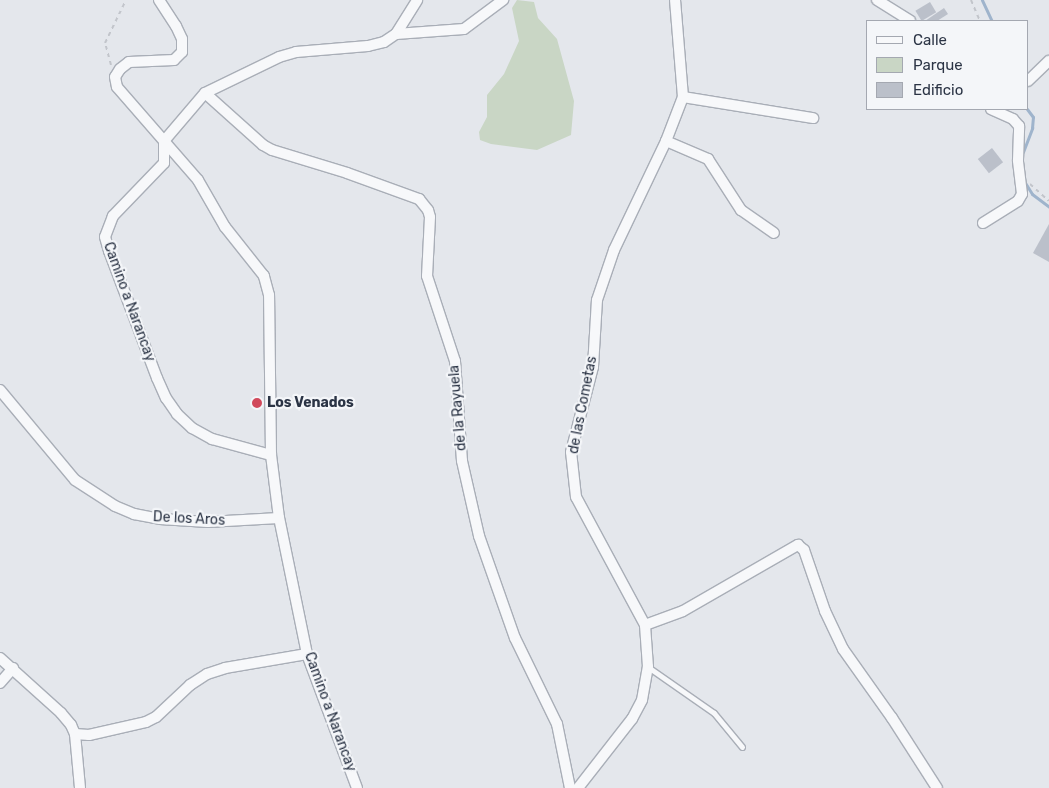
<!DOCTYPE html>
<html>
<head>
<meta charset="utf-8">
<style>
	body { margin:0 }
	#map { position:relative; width:1049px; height:788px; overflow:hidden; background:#e4e7ec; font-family:Rubik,sans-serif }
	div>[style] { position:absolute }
	.green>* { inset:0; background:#c9d6c5 }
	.stream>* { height:3px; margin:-1.5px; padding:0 1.5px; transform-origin:1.5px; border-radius:1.5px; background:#9fb4cc }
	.building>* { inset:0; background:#bbc0ca; transform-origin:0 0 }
	.path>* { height:2px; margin-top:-1px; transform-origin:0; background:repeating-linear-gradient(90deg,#c2c5cb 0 4px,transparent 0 8px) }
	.roads { filter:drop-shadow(1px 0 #a9aeb7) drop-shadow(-1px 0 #a9aeb7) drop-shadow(0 1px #a9aeb7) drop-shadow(0 -1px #a9aeb7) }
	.lane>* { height:5px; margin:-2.5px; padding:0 2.5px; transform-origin:2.5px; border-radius:2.5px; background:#f7f8fa }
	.street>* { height:10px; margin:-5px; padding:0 5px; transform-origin:5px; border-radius:5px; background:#f7f8fa }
	.dots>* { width:14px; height:14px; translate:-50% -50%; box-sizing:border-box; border:2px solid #f4f6f9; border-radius:50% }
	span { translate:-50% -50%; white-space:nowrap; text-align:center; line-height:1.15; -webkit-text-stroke:4.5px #f4f6f9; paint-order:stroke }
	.street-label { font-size:14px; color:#2b3445 }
	.poi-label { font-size:14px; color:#2b3445; font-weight:700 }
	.left { translate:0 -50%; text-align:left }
	.legend { position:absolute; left:866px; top:20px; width:162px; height:90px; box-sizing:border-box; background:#f4f6f9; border:1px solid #a4a8b1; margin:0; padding:6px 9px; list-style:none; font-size:15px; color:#2b3445 }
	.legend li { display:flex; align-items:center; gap:10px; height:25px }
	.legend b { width:25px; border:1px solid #a4a8b1 }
</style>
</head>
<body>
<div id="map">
	<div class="green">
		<i style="clip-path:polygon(517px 0,534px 2px,538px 18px,557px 39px,574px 101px,571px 135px,537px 150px,491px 144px,480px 140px,479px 132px,487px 117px,487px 95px,504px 74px,519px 41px,512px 8px)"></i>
	</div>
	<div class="stream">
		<i style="left:982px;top:0;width:23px;rotate:65deg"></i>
		<i style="left:1023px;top:152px;width:26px;rotate:-69deg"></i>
		<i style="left:1032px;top:128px;width:11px;rotate:-85deg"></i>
		<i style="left:1033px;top:117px;width:10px;rotate:-127deg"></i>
		<i style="left:1024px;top:181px;width:15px;rotate:58deg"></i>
		<i style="left:1032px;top:194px;width:21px;rotate:37deg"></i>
	</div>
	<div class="building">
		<i style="left:930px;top:2px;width:12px;height:17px;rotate:59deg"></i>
		<i style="clip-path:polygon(944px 8px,948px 14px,937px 21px,925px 21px)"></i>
		<i style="left:992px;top:148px;width:18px;height:18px;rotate:52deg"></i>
		<i style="clip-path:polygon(1049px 224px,1049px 262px,1033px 253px)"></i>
	</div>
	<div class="path">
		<i style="left:971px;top:0;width:23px;rotate:67deg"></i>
		<i style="left:111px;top:65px;width:23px;rotate:-105deg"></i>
		<i style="left:105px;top:43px;width:48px;rotate:-64deg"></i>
		<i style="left:1030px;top:184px;width:25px;rotate:42deg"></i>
	</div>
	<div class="roads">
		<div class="lane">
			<i style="left:648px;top:667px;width:80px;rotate:34.9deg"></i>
			<i style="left:714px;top:713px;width:44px;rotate:50.5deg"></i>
		</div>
		<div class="street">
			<i style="left:159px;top:0;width:31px;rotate:57deg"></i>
			<i style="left:176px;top:26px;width:14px;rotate:65deg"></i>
			<i style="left:182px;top:39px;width:13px;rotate:90deg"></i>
			<i style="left:182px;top:52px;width:11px;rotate:135deg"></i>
			<i style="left:174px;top:60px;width:45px;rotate:177.5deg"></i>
			<i style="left:129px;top:62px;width:11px;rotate:142deg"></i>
			<i style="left:120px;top:69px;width:9px;rotate:122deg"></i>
			<i style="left:115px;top:77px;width:10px;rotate:79deg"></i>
			<i style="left:117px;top:87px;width:72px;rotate:49deg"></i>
			<i style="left:164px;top:141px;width:22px;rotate:90deg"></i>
			<i style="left:164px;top:163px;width:74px;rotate:133.9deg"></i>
			<i style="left:113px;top:216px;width:22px;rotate:111deg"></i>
			<i style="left:105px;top:237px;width:15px;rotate:74deg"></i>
			<i style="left:109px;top:251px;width:136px;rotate:69.3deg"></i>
			<i style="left:157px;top:378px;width:22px;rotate:66deg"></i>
			<i style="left:166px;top:398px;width:19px;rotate:55deg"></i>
			<i style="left:177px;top:414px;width:21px;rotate:43deg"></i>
			<i style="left:192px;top:428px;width:23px;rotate:29deg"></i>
			<i style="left:212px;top:439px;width:61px;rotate:15.2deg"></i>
			<i style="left:877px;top:0;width:39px;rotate:32deg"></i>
			<i style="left:396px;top:34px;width:68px;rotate:-4.2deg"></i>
			<i style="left:464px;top:29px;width:49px;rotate:-36.6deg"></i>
			<i style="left:1028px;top:81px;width:29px;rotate:-44deg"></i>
			<i style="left:205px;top:93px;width:78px;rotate:41.9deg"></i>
			<i style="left:263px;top:145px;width:10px;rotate:29deg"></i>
			<i style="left:272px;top:150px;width:78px;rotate:17deg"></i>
			<i style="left:347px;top:173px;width:77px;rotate:19.9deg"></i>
			<i style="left:419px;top:199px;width:14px;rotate:51deg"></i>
			<i style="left:428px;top:210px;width:7px;rotate:74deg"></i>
			<i style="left:430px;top:217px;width:59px;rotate:92.9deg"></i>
			<i style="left:427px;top:276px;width:89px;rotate:71.8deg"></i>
			<i style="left:455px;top:361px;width:100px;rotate:86deg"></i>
			<i style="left:462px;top:461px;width:77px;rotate:77.2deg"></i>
			<i style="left:479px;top:536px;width:108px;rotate:70.6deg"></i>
			<i style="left:515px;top:638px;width:96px;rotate:64deg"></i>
			<i style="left:557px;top:724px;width:65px;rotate:78.5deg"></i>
			<i style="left:683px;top:97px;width:132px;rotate:9.2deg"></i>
			<i style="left:666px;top:141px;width:46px;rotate:23.2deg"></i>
			<i style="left:708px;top:159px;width:61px;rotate:57.1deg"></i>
			<i style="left:741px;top:210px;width:40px;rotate:34.9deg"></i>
			<i style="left:983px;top:223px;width:41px;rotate:-32.2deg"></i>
			<i style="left:1018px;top:201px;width:8px;rotate:-60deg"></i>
			<i style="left:1022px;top:194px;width:34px;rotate:-97deg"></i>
			<i style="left:1018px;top:160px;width:34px;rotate:-88deg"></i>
			<i style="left:1019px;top:126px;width:9px;rotate:-131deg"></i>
			<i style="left:1013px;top:119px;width:24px;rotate:-156deg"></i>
			<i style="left:0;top:390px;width:117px;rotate:50.2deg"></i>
			<i style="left:75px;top:480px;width:48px;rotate:33deg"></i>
			<i style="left:115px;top:506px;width:21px;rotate:23deg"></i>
			<i style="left:134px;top:514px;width:26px;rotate:11deg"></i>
			<i style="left:160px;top:519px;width:48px;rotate:3.6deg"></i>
			<i style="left:208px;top:522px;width:71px;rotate:-3.2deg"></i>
			<i style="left:645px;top:625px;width:40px;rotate:-20.2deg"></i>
			<i style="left:683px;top:611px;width:133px;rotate:-29.9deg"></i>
			<i style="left:798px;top:545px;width:8px;rotate:40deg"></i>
			<i style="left:804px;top:550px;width:65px;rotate:71deg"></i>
			<i style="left:825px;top:611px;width:42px;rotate:64.7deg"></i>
			<i style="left:843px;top:649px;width:85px;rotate:54.6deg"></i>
			<i style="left:892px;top:718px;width:83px;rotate:57.3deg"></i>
			<i style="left:0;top:658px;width:82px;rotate:42deg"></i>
			<i style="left:61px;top:713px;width:16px;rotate:50deg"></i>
			<i style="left:71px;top:725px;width:10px;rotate:66deg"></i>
			<i style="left:75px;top:734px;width:54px;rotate:84.7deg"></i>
			<i style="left:0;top:683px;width:20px;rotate:-49deg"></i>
			<i style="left:75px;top:734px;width:14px;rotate:4deg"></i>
			<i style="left:89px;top:735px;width:58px;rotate:-12.8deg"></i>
			<i style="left:146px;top:722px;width:11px;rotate:-27deg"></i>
			<i style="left:156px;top:717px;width:47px;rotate:-43.3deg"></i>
			<i style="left:190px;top:685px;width:20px;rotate:-33deg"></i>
			<i style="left:207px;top:674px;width:19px;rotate:-18deg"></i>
			<i style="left:225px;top:668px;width:83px;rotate:-9.7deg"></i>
			<i style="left:357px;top:788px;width:143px;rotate:-110.5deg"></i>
			<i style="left:307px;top:654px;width:139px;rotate:-101.6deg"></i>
			<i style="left:279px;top:518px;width:64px;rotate:-97.2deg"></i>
			<i style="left:271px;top:455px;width:160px;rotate:-90.7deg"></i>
			<i style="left:269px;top:295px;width:20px;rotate:-105deg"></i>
			<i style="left:264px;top:276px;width:63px;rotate:-128.5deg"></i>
			<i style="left:225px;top:227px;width:54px;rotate:-119.9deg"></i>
			<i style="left:198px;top:180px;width:52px;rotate:-131.1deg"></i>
			<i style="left:164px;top:141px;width:63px;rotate:-49.5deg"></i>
			<i style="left:205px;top:93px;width:82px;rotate:-25.9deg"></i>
			<i style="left:279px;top:57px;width:18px;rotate:-16deg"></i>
			<i style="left:296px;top:52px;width:72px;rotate:-4.8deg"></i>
			<i style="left:368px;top:46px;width:16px;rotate:-14deg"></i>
			<i style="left:384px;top:42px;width:14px;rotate:-34deg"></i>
			<i style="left:396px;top:34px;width:40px;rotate:-58deg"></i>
			<i style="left:578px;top:788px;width:88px;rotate:-52deg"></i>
			<i style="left:632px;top:719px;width:21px;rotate:-62deg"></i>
			<i style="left:642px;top:700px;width:34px;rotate:-80deg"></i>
			<i style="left:648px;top:667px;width:42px;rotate:-94.1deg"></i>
			<i style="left:645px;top:625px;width:145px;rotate:-118.3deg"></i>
			<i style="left:576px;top:497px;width:45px;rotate:-96.3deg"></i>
			<i style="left:571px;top:452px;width:88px;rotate:-75.5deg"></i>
			<i style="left:593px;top:367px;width:67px;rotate:-86.6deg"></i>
			<i style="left:597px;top:300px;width:53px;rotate:-71.2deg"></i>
			<i style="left:614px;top:250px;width:121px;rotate:-64.5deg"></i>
			<i style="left:666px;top:141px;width:47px;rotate:-68.9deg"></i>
			<i style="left:683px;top:97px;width:97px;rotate:-94.7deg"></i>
		</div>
	</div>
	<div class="dots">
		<i style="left:257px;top:403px;background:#d1495b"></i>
	</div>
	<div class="street-label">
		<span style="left:129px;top:302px;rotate:70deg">Camino a Narancay</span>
		<span style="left:583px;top:405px;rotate:-79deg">de las Cometas</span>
		<span style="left:458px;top:408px;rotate:-95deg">de la Rayuela</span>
		<span style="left:189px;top:519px;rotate:3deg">De los Aros</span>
		<span style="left:330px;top:712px;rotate:70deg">Camino a Narancay</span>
	</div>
	<div class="poi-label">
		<span class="left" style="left:267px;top:403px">Los Venados</span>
	</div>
	<ul class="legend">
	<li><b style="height:6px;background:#f7f8fa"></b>Calle</li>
	<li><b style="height:14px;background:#c9d6c5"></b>Parque</li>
	<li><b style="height:14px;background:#bbc0ca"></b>Edificio</li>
	</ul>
</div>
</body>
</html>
